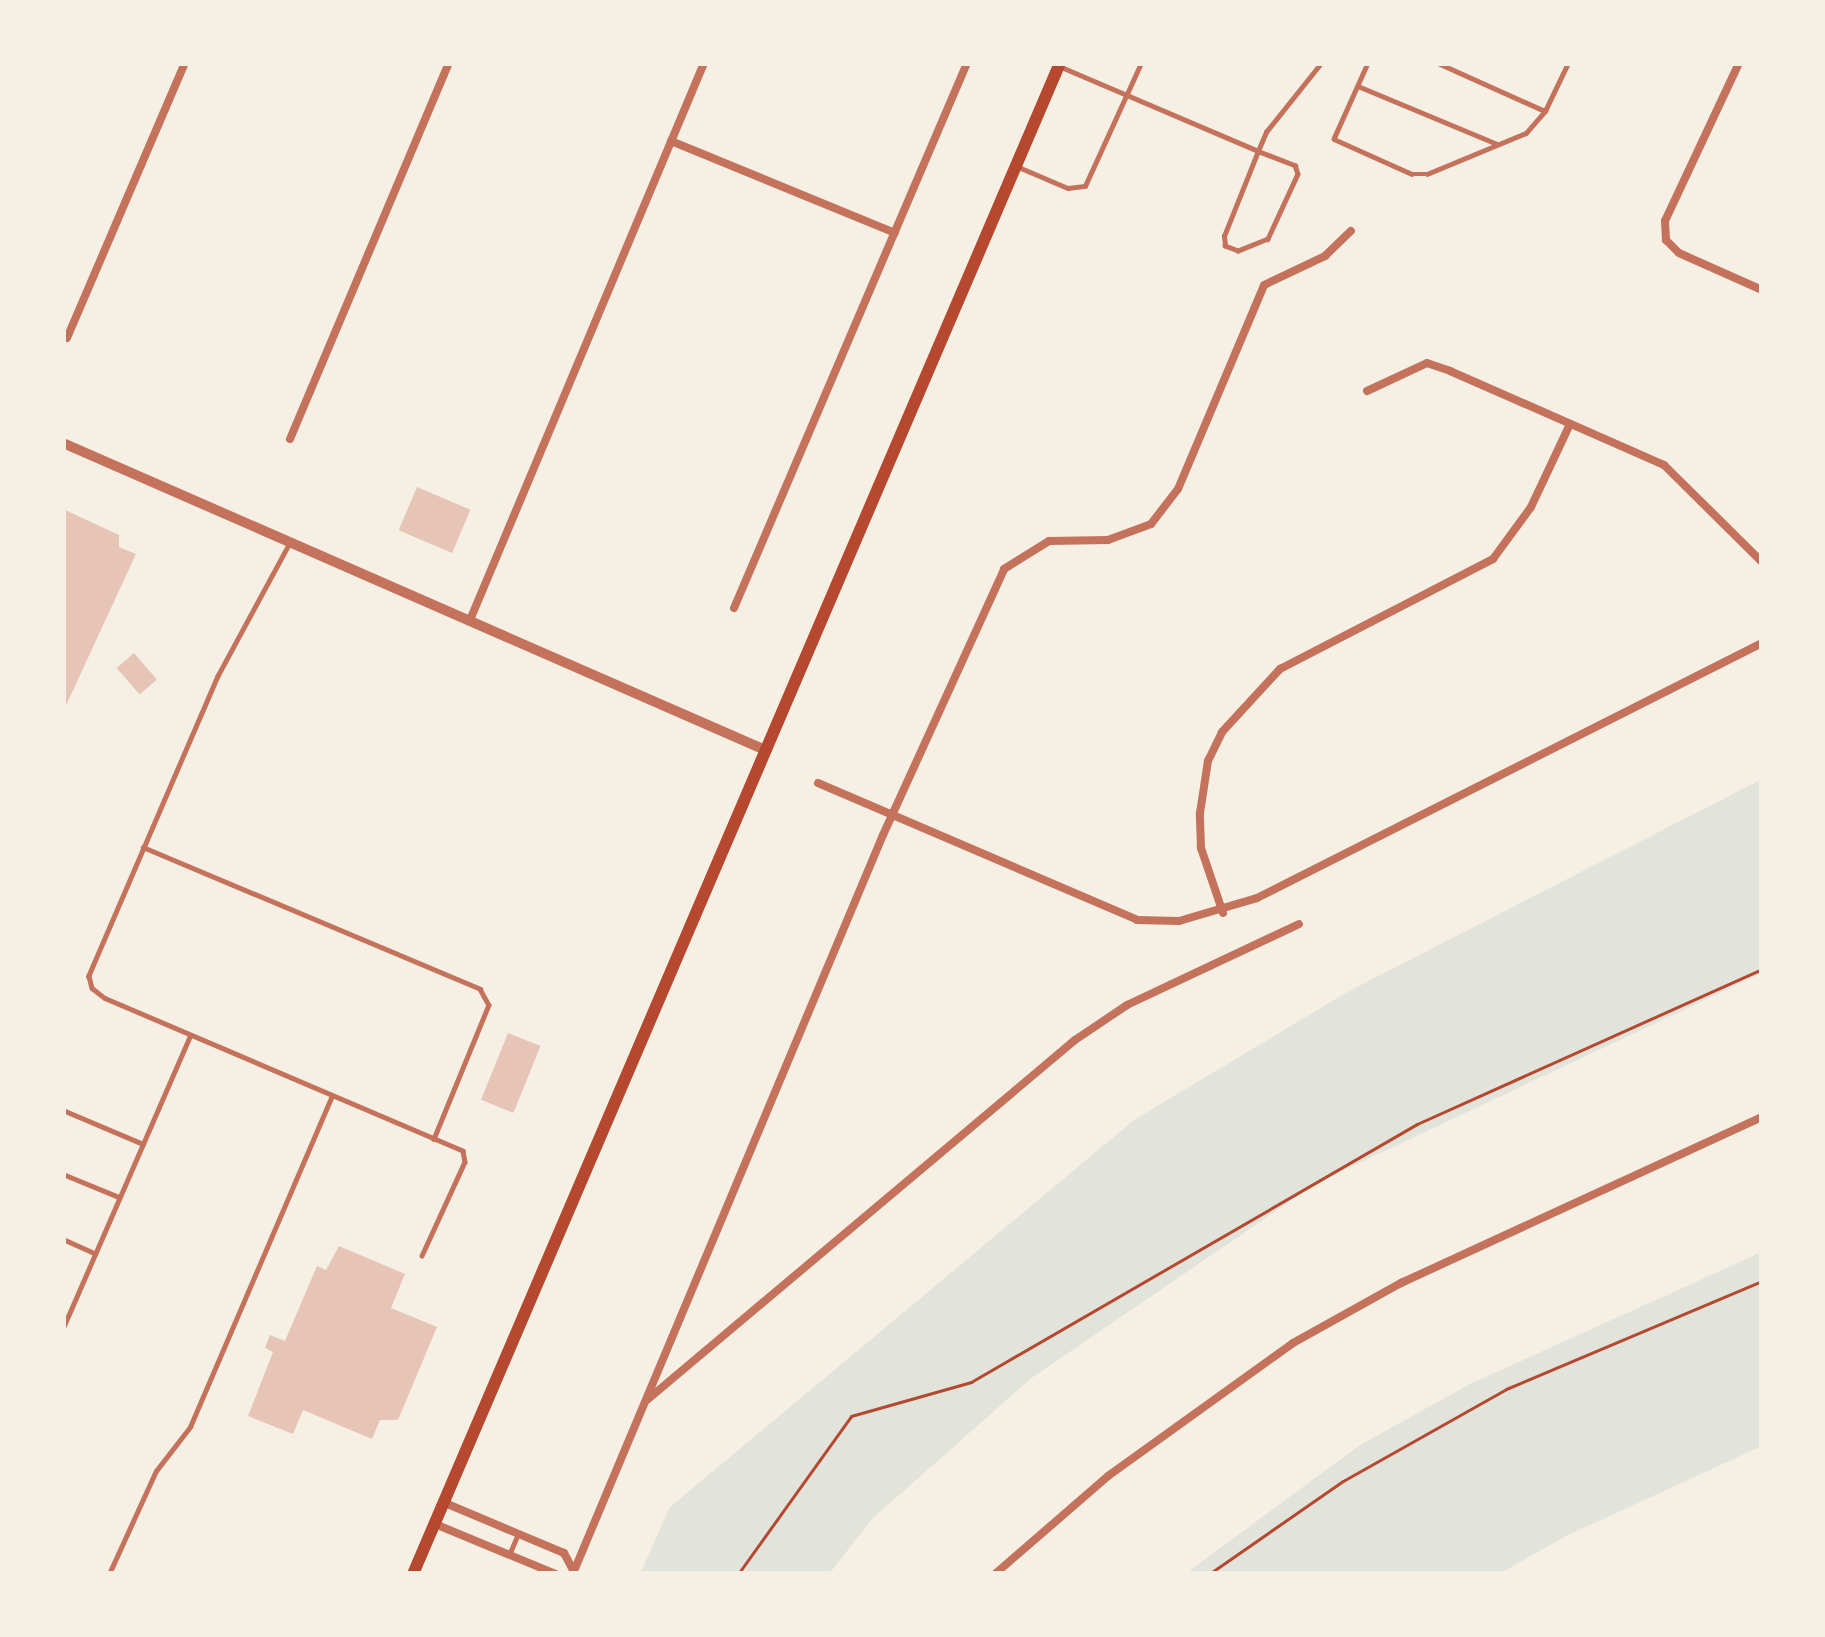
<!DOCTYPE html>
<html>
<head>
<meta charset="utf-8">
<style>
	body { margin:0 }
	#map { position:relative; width:1825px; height:1637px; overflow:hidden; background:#f6efe4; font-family:"Libre Baskerville",serif }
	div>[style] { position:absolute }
	.green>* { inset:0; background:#e2e4dc }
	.building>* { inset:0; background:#e6c5b7; transform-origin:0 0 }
	.path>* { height:3px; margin:-1.5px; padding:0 1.5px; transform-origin:1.5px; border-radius:1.5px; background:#b5482f }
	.service>* { height:4.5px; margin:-2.25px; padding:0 2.25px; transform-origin:2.25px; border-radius:2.25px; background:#c5725c }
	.minor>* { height:8px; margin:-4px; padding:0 4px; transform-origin:4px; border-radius:4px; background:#c5725c }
	.tertiary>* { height:10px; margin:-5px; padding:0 5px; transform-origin:5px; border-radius:5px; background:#c5725c }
	.secondary>* { height:12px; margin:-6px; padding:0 6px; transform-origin:6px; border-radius:6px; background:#b5482f }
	span { translate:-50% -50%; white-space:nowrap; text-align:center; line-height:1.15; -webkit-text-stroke:9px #f6efe4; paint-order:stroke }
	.frame { position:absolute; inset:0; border:66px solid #f6efe4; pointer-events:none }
</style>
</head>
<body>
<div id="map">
	<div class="green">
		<i style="clip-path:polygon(1762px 779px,1762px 973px,1317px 1183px,1030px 1379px,872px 1519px,829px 1574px,640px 1574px,670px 1507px,1134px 1120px,1349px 991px)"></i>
		<i style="clip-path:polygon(1762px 1252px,1762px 1446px,1566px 1536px,1499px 1574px,1185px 1574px,1360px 1445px,1470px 1384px)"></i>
	</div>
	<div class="building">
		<i style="left:417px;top:487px;width:58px;height:47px;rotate:23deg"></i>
		<i style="clip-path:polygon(63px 509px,119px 535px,119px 547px,136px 554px,63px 712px)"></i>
		<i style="left:134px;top:653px;width:35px;height:23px;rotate:49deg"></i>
		<i style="left:508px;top:1033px;width:35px;height:72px;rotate:22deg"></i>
		<i style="clip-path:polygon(339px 1246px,405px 1274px,391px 1308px,437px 1327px,398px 1420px,380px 1420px,372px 1439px,303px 1410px,293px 1434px,248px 1416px,273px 1352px,265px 1348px,270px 1335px,285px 1341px,317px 1266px,326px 1270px)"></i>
	</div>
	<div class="path">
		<i style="left:738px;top:1574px;width:194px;rotate:-54.4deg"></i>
		<i style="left:851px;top:1416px;width:125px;rotate:-15.8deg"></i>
		<i style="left:971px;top:1382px;width:515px;rotate:-30.05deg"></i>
		<i style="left:1417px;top:1124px;width:378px;rotate:-24.2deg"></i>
		<i style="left:1209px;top:1574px;width:163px;rotate:-34.8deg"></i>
		<i style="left:1343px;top:1481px;width:187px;rotate:-29.4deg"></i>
		<i style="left:1506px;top:1389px;width:278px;rotate:-22.9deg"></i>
	</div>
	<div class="service">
		<i style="left:1368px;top:63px;width:83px;rotate:114.1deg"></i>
		<i style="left:1334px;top:139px;width:85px;rotate:24.2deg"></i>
		<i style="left:1412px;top:174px;width:15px"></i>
		<i style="left:1427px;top:174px;width:107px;rotate:-22.5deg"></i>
		<i style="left:1526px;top:133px;width:29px;rotate:-49deg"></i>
		<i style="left:1545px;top:111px;width:53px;rotate:-64.4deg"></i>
		<i style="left:1438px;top:63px;width:117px;rotate:24.2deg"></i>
		<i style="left:1059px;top:66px;width:216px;rotate:23.1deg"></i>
		<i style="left:1258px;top:151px;width:40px;rotate:21deg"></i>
		<i style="left:1295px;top:165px;width:9px;rotate:72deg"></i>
		<i style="left:1298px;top:174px;width:72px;rotate:114.8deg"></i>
		<i style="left:1268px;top:239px;width:32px;rotate:158deg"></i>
		<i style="left:1238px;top:251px;width:14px;rotate:-159deg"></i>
		<i style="left:1225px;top:246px;width:10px;rotate:-96deg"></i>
		<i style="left:1224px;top:236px;width:92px;rotate:-68.2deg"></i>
		<i style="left:1258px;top:151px;width:21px;rotate:-67deg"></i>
		<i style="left:1266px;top:132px;width:88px;rotate:-51.4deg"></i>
		<i style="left:1358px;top:86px;width:151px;rotate:22.6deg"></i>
		<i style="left:1021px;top:168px;width:51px;rotate:23.1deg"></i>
		<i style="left:1068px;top:188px;width:17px;rotate:-7deg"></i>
		<i style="left:1085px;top:186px;width:135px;rotate:-65.5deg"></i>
		<i style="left:290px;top:543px;width:151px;rotate:118.4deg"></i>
		<i style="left:218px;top:676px;width:327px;rotate:113.3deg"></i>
		<i style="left:89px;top:976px;width:12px;rotate:76deg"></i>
		<i style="left:92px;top:988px;width:16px;rotate:38deg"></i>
		<i style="left:105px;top:998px;width:389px;rotate:23.1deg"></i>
		<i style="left:463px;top:1151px;width:11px;rotate:80deg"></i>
		<i style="left:465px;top:1162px;width:103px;rotate:114.6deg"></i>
		<i style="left:143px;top:847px;width:366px;rotate:22.8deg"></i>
		<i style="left:480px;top:989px;width:18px;rotate:61deg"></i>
		<i style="left:489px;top:1005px;width:145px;rotate:112.3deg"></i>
		<i style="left:63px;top:1110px;width:87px;rotate:23deg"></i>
		<i style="left:63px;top:1174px;width:61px;rotate:22.3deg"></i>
		<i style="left:63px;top:1239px;width:35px;rotate:24deg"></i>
		<i style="left:63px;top:1328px;width:318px;rotate:-66.5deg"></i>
		<i style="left:509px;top:1555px;width:23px;rotate:-67deg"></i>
		<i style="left:109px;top:1574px;width:113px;rotate:-65.5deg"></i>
		<i style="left:156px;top:1471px;width:56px;rotate:-52.3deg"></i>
		<i style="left:190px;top:1427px;width:360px;rotate:-66.8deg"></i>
	</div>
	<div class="minor">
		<i style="left:1739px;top:63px;width:174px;rotate:115.1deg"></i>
		<i style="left:1665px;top:221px;width:19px;rotate:87deg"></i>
		<i style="left:1666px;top:240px;width:18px;rotate:45deg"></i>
		<i style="left:1679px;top:253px;width:91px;rotate:24deg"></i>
		<i style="left:1761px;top:63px;width:1px"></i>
		<i style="left:671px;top:141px;width:242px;rotate:22.3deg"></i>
		<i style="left:67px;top:338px;width:299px;rotate:-66.8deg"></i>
		<i style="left:1367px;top:391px;width:66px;rotate:-25deg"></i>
		<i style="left:1427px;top:363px;width:24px;rotate:19deg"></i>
		<i style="left:1450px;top:371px;width:234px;rotate:23.7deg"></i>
		<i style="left:1664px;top:465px;width:138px;rotate:44.7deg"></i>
		<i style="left:290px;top:439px;width:408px;rotate:-67.1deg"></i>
		<i style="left:734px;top:608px;width:593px;rotate:-66.85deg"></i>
		<i style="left:470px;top:620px;width:604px;rotate:-67.21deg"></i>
		<i style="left:818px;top:783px;width:347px;rotate:23.2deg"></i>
		<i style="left:1137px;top:920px;width:42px;rotate:1.4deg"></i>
		<i style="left:1179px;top:921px;width:81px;rotate:-16.4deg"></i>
		<i style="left:1257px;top:898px;width:566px;rotate:-26.79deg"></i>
		<i style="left:1223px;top:913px;width:69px;rotate:-108.7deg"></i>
		<i style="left:1201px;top:848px;width:35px;rotate:-92deg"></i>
		<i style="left:1200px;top:813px;width:53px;rotate:-81.3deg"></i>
		<i style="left:1208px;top:761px;width:32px;rotate:-64deg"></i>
		<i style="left:1222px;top:732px;width:86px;rotate:-47.4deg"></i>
		<i style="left:1280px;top:669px;width:240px;rotate:-27.3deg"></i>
		<i style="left:1493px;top:559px;width:64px;rotate:-53.8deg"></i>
		<i style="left:1531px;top:507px;width:92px;rotate:-64.8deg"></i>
		<i style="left:647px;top:1400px;width:559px;rotate:-40.07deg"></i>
		<i style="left:1075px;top:1040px;width:63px;rotate:-33.9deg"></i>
		<i style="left:1127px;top:1005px;width:190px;rotate:-25.2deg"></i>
		<i style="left:445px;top:1503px;width:129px;rotate:22.8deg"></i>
		<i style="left:564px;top:1553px;width:19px;rotate:62deg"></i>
		<i style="left:435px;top:1524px;width:131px;rotate:22.5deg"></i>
		<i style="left:574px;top:1571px;width:798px;rotate:-67.23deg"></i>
		<i style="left:883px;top:835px;width:292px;rotate:-65.5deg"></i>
		<i style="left:1004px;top:569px;width:53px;rotate:-31.9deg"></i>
		<i style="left:1049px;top:541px;width:59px;rotate:-1deg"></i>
		<i style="left:1108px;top:540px;width:46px;rotate:-20.4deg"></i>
		<i style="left:1151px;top:524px;width:44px;rotate:-52.4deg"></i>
		<i style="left:1178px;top:489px;width:221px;rotate:-67.1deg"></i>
		<i style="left:1264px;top:285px;width:68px;rotate:-25.4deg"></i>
		<i style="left:1325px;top:256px;width:36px;rotate:-44deg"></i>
		<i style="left:995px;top:1574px;width:150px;rotate:-40.9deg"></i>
		<i style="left:1108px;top:1476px;width:228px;rotate:-35.7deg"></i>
		<i style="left:1293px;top:1343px;width:124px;rotate:-29.1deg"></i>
		<i style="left:1401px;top:1283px;width:397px;rotate:-24.7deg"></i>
	</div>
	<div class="tertiary">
		<i style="left:63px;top:443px;width:766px;rotate:23.62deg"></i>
	</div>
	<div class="secondary">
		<i style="left:413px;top:1574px;width:1644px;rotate:-66.82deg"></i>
	</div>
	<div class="frame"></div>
</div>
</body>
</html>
